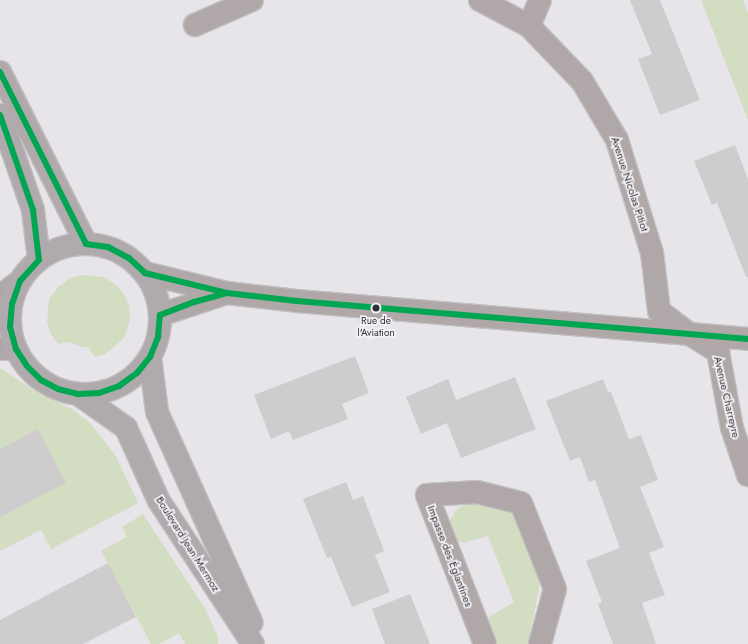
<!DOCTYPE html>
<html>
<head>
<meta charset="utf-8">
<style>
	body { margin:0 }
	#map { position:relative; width:748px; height:644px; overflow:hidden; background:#e7e5e9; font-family:Jost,sans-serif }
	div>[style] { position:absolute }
	.green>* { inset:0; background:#d3ddc1 }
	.building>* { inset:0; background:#cfccce }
	.roads { filter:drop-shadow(1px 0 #c2c1c3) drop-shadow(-1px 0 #c2c1c3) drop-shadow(0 1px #c2c1c3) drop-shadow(0 -1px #c2c1c3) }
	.minor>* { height:22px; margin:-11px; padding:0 11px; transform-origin:11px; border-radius:11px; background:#b0a7a8 }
	.major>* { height:22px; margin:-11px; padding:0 11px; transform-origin:11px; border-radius:11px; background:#b1aaad }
	.major>.ring { margin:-11px; padding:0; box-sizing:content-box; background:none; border:22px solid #b1aaad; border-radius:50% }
	.bus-1>* { height:6px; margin:-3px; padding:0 3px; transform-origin:3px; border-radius:3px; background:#00a651 }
	.dots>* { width:11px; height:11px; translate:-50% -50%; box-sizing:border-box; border:2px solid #f5f1f8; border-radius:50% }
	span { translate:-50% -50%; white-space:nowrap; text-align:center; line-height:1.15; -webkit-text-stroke:3.5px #f5f1f8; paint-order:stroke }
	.bus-label { font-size:10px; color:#2f2e30 }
	.street-label { font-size:11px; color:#2f2e30 }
</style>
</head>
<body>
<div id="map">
	<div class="green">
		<i style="clip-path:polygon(701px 0,743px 0,748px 13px,748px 120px)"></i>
		<i style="clip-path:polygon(81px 275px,104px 277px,116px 285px,124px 294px,129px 306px,130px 319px,127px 331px,122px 340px,105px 354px,95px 357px,88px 347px,81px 347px,70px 342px,58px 344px,51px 334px,47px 322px,49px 300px,58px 287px,69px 279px)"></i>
		<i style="clip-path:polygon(0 368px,41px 395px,72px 409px,90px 423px,116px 456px,138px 503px,51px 549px,41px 530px,0 551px,0 517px,38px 429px,0 449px)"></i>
		<i style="clip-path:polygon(468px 503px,503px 506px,509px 509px,513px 515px,540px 583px,528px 644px,497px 644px,488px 623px,489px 617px,514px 602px,488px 536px,462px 543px,456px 540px,450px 525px,450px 520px,456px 510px)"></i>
		<i style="clip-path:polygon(143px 514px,204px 607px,218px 636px,218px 644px,185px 644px,179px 633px,159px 644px,151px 644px,101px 551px,127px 537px,122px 527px)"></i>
	</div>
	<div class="building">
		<i style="clip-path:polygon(630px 0,660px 0,700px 100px,660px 115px,638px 59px,652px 54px)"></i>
		<i style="clip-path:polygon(735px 145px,748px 179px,748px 277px,746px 277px,717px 203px,712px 205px,694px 161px)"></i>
		<i style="clip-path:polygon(355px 356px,369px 393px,342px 404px,348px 419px,293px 440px,289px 431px,271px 439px,254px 395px)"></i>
		<i style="clip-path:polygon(515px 377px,536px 429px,461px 458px,447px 423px,421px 434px,406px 397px,448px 379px,456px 400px)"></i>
		<i style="clip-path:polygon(603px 379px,608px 392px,611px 392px,629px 439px,641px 435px,658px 480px,640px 487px,664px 547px,649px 553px,665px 595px,642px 603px,656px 644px,613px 644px,598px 604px,602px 602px,586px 561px,620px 548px,595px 480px,589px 482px,580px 457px,570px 461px,546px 401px)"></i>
		<i style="clip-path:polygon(38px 429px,66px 483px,0 517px,0 449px)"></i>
		<i style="clip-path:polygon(346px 482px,353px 500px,363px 496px,384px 551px,375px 555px,390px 592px,352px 607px,331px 557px,327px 558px,303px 499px)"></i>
		<i style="clip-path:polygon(108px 563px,136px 617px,83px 644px,0 644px,0 620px)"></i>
		<i style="clip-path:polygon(410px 594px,430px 644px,385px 644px,372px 609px)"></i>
	</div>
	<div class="roads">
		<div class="minor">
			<i style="left:480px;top:0;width:55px;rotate:28deg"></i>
			<i style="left:529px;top:26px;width:76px;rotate:46.1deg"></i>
			<i style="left:582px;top:81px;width:69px;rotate:59.3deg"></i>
			<i style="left:617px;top:140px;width:118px;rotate:72.8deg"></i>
			<i style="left:652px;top:253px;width:58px;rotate:83.1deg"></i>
			<i style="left:659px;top:311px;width:36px;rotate:37deg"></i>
			<i style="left:688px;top:333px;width:36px;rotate:32deg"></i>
			<i style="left:718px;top:352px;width:77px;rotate:79.6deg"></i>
			<i style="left:732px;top:428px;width:50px;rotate:71.2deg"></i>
			<i style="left:195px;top:25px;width:62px;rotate:-23.7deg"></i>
			<i style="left:529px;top:26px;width:28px;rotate:-67deg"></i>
			<i style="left:145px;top:273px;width:84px;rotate:13.7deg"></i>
			<i style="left:227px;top:293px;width:70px;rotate:6.5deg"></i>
			<i style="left:297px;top:301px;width:453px;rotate:4.8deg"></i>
			<i style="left:0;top:296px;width:25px;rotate:-37deg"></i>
			<i style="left:160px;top:315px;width:67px;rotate:-18.2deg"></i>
			<i style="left:0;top:349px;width:16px"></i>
			<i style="left:485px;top:644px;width:160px;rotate:-111.3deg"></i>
			<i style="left:427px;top:495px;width:50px;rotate:-3.4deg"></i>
			<i style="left:477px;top:492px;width:45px;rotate:14deg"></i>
			<i style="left:521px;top:503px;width:92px;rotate:68.4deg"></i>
			<i style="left:555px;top:589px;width:57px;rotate:105.3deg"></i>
		</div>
		<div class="major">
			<i style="left:0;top:72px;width:192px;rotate:63.4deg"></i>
			<i style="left:0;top:115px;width:101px;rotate:70.8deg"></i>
			<i style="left:33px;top:210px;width:50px;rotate:83.2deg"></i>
			<i class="ring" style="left:10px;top:244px;width:128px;height:128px"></i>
			<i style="left:150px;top:357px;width:55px;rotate:82.7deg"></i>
			<i style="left:157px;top:412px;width:231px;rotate:65.8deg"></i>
			<i style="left:78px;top:394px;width:59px;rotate:35.3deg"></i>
			<i style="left:126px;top:428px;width:80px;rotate:65.7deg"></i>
			<i style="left:159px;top:501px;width:171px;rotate:56.7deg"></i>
		</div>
	</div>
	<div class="bus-1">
		<i style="left:0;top:72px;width:192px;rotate:63.4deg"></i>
		<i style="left:86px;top:244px;width:22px;rotate:8deg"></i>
		<i style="left:108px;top:247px;width:24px;rotate:28deg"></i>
		<i style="left:129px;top:258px;width:22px;rotate:43deg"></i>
		<i style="left:145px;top:273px;width:84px;rotate:13.7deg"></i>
		<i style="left:0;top:115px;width:101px;rotate:70.8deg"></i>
		<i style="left:33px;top:210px;width:50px;rotate:83.2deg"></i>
		<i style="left:39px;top:260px;width:28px;rotate:132deg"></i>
		<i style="left:20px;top:281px;width:24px;rotate:109deg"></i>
		<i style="left:12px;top:304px;width:23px;rotate:95deg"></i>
		<i style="left:10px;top:327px;width:23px;rotate:75deg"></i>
		<i style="left:16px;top:349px;width:20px;rotate:57deg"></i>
		<i style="left:27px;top:366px;width:20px;rotate:45deg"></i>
		<i style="left:41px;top:380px;width:19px;rotate:28deg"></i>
		<i style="left:58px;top:389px;width:21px;rotate:14deg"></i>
		<i style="left:78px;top:394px;width:21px;rotate:-3deg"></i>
		<i style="left:99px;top:393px;width:21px;rotate:-19deg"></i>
		<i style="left:119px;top:386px;width:22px;rotate:-36deg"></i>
		<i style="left:137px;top:373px;width:21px;rotate:-51deg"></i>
		<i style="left:150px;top:357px;width:22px;rotate:-68deg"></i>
		<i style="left:158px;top:337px;width:22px;rotate:-85deg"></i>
		<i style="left:160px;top:315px;width:36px;rotate:-21deg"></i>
		<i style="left:194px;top:302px;width:34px;rotate:-15deg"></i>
		<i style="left:227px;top:293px;width:70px;rotate:6.5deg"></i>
		<i style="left:297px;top:301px;width:453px;rotate:4.8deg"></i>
	</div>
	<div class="dots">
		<i style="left:376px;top:308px;background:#2f2e30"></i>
	</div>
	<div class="bus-label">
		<span style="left:376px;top:326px">Rue de<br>l'Aviation</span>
	</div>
	<div class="street-label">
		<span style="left:630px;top:184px;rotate:72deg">Avenue Nicolas Pitiot</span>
		<span style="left:727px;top:397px;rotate:77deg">Avenue Charreyre</span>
		<span style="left:188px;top:544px;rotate:58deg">Boulevard Jean Mermoz</span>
		<span style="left:450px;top:556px;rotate:69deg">Impasse des Églantines</span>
	</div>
</div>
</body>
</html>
